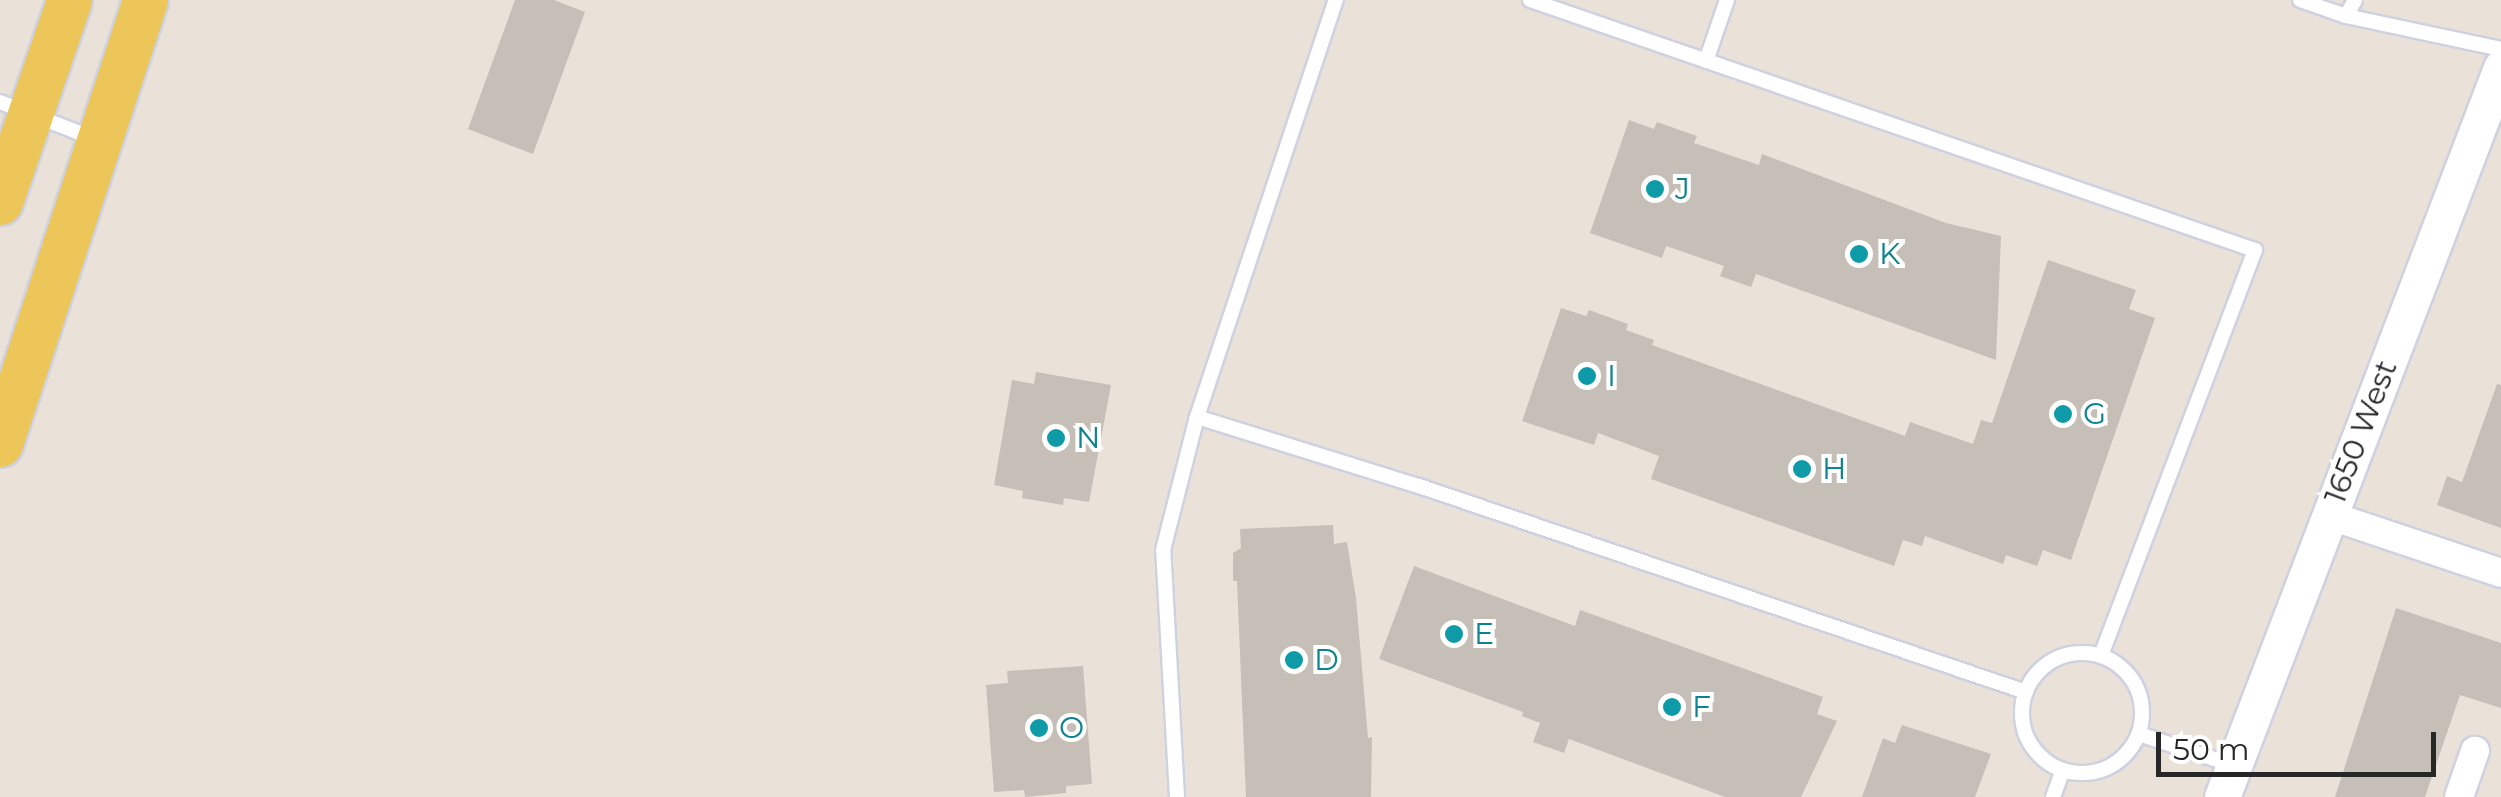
<!DOCTYPE html>
<html>
<head>
<meta charset="utf-8">
<style>
	body { margin:0 }
	#map { position:relative; width:2501px; height:797px; overflow:hidden; background:#eae2d9; font-family:Montserrat,sans-serif }
	div>[style] { position:absolute }
	.building>* { inset:0; background:#c5bfb8 }
	.roads { filter:drop-shadow(2px 0 #ced2e0) drop-shadow(-2px 0 #ced2e0) drop-shadow(0 2px #ced2e0) drop-shadow(0 -2px #ced2e0) }
	.service>* { height:14px; margin:-7px; padding:0 7px; transform-origin:7px; border-radius:7px; background:#fff }
	.service>.ring { margin:-7px; padding:0; box-sizing:content-box; background:none; border:14px solid #fff; border-radius:50% }
	.minor>* { height:28px; margin:-14px; padding:0 14px; transform-origin:14px; border-radius:14px; background:#fff }
	.tertiary>* { height:35px; margin:-17.5px; padding:0 17.5px; transform-origin:17.5px; border-radius:17.5px; background:#fff }
	.primary>* { height:45px; margin:-22.5px; padding:0 22.5px; transform-origin:22.5px; border-radius:22.5px; background:#edc65a }
	.dots>* { width:28px; height:28px; translate:-50% -50%; box-sizing:border-box; border:5px solid #fff; border-radius:50% }
	span { translate:-50% -50%; white-space:nowrap; text-align:center; line-height:1.15; -webkit-text-stroke:8px #fff; paint-order:stroke }
	.culture-label { font-size:30px; color:#0d838f }
	.left { translate:0 -50%; text-align:left }
	.street-label { font-size:30px; color:#272727 }
	.scale { position:absolute; left:2156px; top:732px; width:280px; height:45px; box-sizing:border-box; border:5px solid #272727; border-top:0; padding-left:12px; font-size:30px; line-height:35px; white-space:nowrap; color:#272727; -webkit-text-stroke:8px #fff; paint-order:stroke }
</style>
</head>
<body>
<div id="map">
	<div class="building">
		<i style="clip-path:polygon(515px 0,554px 0,585px 12px,533px 154px,468px 129px)"></i>
		<i style="clip-path:polygon(1629px 120px,1654px 129px,1657px 122px,1697px 136px,1694px 143px,1759px 165px,1762px 154px,1946px 223px,2001px 236px,1996px 360px,1756px 274px,1751px 287px,1720px 276px,1724px 266px,1666px 246px,1662px 258px,1590px 233px)"></i>
		<i style="clip-path:polygon(2048px 260px,2136px 290px,2129px 309px,2155px 318px,2071px 560px,2043px 550px,2037px 566px,2006px 555px,2003px 564px,1925px 536px,1922px 546px,1903px 540px,1894px 566px,1651px 479px,1659px 456px,1598px 433px,1594px 445px,1522px 421px,1561px 308px,1586px 316px,1589px 310px,1628px 324px,1626px 330px,1654px 340px,1652px 345px,1905px 436px,1910px 422px,1973px 444px,1981px 420px,1992px 423px)"></i>
		<i style="clip-path:polygon(1036px 372px,1111px 385px,1089px 502px,1064px 498px,1063px 505px,1022px 498px,1023px 491px,994px 485px,1012px 380px,1034px 384px)"></i>
		<i style="clip-path:polygon(2497px 384px,2501px 385px,2501px 528px,2437px 505px,2447px 476px,2462px 482px)"></i>
		<i style="clip-path:polygon(1333px 525px,1334px 544px,1347px 542px,1356px 598px,1368px 738px,1372px 737px,1371px 797px,1246px 797px,1237px 581px,1233px 581px,1233px 553px,1241px 548px,1240px 529px)"></i>
		<i style="clip-path:polygon(1414px 566px,1575px 626px,1580px 610px,1823px 697px,1817px 714px,1837px 721px,1801px 797px,1725px 797px,1569px 739px,1564px 753px,1533px 742px,1540px 723px,1522px 716px,1523px 712px,1379px 659px)"></i>
		<i style="clip-path:polygon(2396px 608px,2501px 643px,2501px 708px,2460px 695px,2425px 797px,2335px 797px)"></i>
		<i style="clip-path:polygon(1083px 666px,1092px 784px,1066px 786px,1066px 793px,1025px 797px,1024px 790px,994px 792px,986px 685px,1008px 683px,1007px 671px)"></i>
		<i style="clip-path:polygon(1902px 725px,1991px 754px,1975px 797px,1862px 797px,1883px 738px,1895px 743px)"></i>
	</div>
	<div class="roads">
		<div class="service">
			<i style="left:1530px;top:0;width:767px;rotate:19.03deg"></i>
			<i style="left:2255px;top:250px;width:434px;rotate:110.8deg"></i>
			<i style="left:2300px;top:0;width:49px;rotate:19.2deg"></i>
			<i style="left:2355px;top:0;width:18px;rotate:119deg"></i>
			<i style="left:2346px;top:16px;width:158px;rotate:12deg"></i>
			<i style="left:1706px;top:61px;width:65px;rotate:-71deg"></i>
			<i style="left:0;top:102px;width:100px;rotate:21.2deg"></i>
			<i style="left:1197px;top:417px;width:232px;rotate:17.3deg"></i>
			<i style="left:1419px;top:486px;width:641px;rotate:18.75deg"></i>
			<i class="ring" style="left:2022px;top:653px;width:106px;height:106px"></i>
			<i style="left:2139px;top:734px;width:98px;rotate:18.4deg"></i>
			<i style="left:1177px;top:797px;width:247px;rotate:-93.2deg"></i>
			<i style="left:1163px;top:550px;width:137px;rotate:-75.7deg"></i>
			<i style="left:1197px;top:417px;width:440px;rotate:-71.6deg"></i>
			<i style="left:2053px;top:797px;width:29px;rotate:-70deg"></i>
		</div>
		<div class="minor">
			<i style="left:2328px;top:515px;width:182px;rotate:18.5deg"></i>
			<i style="left:2459px;top:797px;width:49px;rotate:-70.8deg"></i>
		</div>
		<div class="tertiary">
			<i style="left:2222px;top:797px;width:781px;rotate:-69.06deg"></i>
		</div>
		<div class="primary">
			<i style="left:0;top:202px;width:213px;rotate:-71.1deg"></i>
			<i style="left:0;top:444px;width:467px;rotate:-71.9deg"></i>
		</div>
	</div>
	<div class="dots">
		<i style="left:1655px;top:189px;background:#0f9aa8"></i>
		<i style="left:1859px;top:254px;background:#0f9aa8"></i>
		<i style="left:1587px;top:376px;background:#0f9aa8"></i>
		<i style="left:2063px;top:414px;background:#0f9aa8"></i>
		<i style="left:1056px;top:438px;background:#0f9aa8"></i>
		<i style="left:1802px;top:469px;background:#0f9aa8"></i>
		<i style="left:1454px;top:634px;background:#0f9aa8"></i>
		<i style="left:1294px;top:660px;background:#0f9aa8"></i>
		<i style="left:1672px;top:707px;background:#0f9aa8"></i>
		<i style="left:1039px;top:728px;background:#0f9aa8"></i>
	</div>
	<div class="culture-label">
		<span class="left" style="left:1675px;top:189px">J</span>
		<span class="left" style="left:1879px;top:254px">K</span>
		<span class="left" style="left:1607px;top:376px">I</span>
		<span class="left" style="left:2083px;top:414px">G</span>
		<span class="left" style="left:1076px;top:438px">N</span>
		<span class="left" style="left:1822px;top:469px">H</span>
		<span class="left" style="left:1474px;top:634px">E</span>
		<span class="left" style="left:1314px;top:660px">D</span>
		<span class="left" style="left:1692px;top:707px">F</span>
		<span class="left" style="left:1059px;top:728px">O</span>
	</div>
	<div class="street-label">
		<span style="left:2361px;top:432px;rotate:-69deg">1650 West</span>
	</div>
	<div class="scale">50 m</div>
</div>
</body>
</html>
